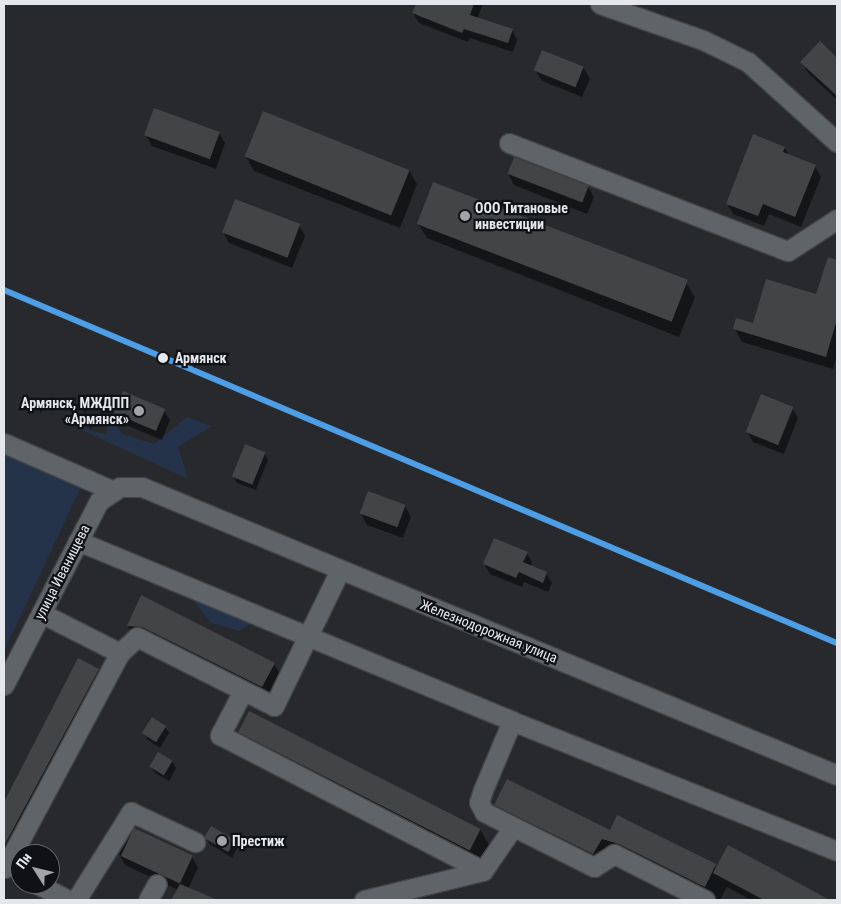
<!DOCTYPE html>
<html>
<head>
<meta charset="utf-8">
<style>
	body { margin:0 }
	#map { position:relative; width:841px; height:904px; overflow:hidden; background:#27292c; font-family:"Roboto Condensed",sans-serif }
	div>[style] { position:absolute }
	.green>* { inset:0; background:#243349 }
	.shadow>* { inset:0; background:#0007 }
	.building>* { inset:0; background:#424446; transform-origin:0 0 }
	.roads { filter:drop-shadow(1px 0 #424446) drop-shadow(-1px 0 #424446) drop-shadow(0 1px #424446) drop-shadow(0 -1px #424446) }
	.minor>* { height:19px; margin:-9.5px; padding:0 9.5px; transform-origin:9.5px; border-radius:9.5px; background:#5f6468 }
	.rail-1>* { height:6px; margin:-3px; padding:0 3px; transform-origin:3px; border-radius:3px; background:#4d9ee5 }
	.dots>* { width:14px; height:14px; translate:-50% -50%; box-sizing:border-box; border:2px solid #0f1114; border-radius:50% }
	span { translate:-50% -50%; white-space:nowrap; text-align:center; line-height:1.15; -webkit-text-stroke:4.5px #0f1114; paint-order:stroke }
	.poi-label { font-size:14px; color:#e4e7eb; font-weight:700 }
	.left { translate:0 -50%; text-align:left }
	.right { translate:-100% -50%; text-align:right }
	.stop-label { font-size:14px; color:#e4e7eb; font-weight:700 }
	.street-label { font-size:14px; color:#e4e7eb }
	.frame { position:absolute; inset:0; border:5px solid #e4e7eb; pointer-events:none }
	.north { position:absolute; left:10px; top:844px; width:50px; height:50px; box-sizing:border-box; background:#0f1114; border:1px solid #64676a; border-radius:50%; rotate:306deg; font-size:14px; font-weight:700; line-height:20px; text-align:center; color:#e4e7eb }
	.north::after { content:''; display:block; margin:auto; width:18px; height:22px; background:#a2a4a8; clip-path:polygon(50% 0,100% 100%,50% 72%,0 100%) }
</style>
</head>
<body>
<div id="map">
	<div class="green">
		<i style="clip-path:polygon(107px 414px,122px 434px,154px 444px,187px 417px,212px 426px,178px 447px,188px 479px,69px 424px,107px 435px)"></i>
		<i style="clip-path:polygon(4px 452px,83px 483px,4px 651px)"></i>
		<i style="clip-path:polygon(189px 595px,255px 621px,239px 631px,211px 623px)"></i>
	</div>
	<div class="shadow">
		<i style="clip-path:polygon(417px 4px,483px 4px,477px 19px,512px 30px,517px 40px,513px 52px,470px 38px,468px 42px,419px 23px,413px 13px)"></i>
		<i style="clip-path:polygon(820px 43px,837px 59px,837px 100px,808px 73px,802px 62px)"></i>
		<i style="clip-path:polygon(584px 68px,590px 79px,582px 97px,542px 81px,535px 70px)"></i>
		<i style="clip-path:polygon(219px 133px,225px 143px,216px 169px,152px 146px,146px 135px)"></i>
		<i style="clip-path:polygon(785px 148px,789px 156px,815px 166px,821px 177px,801px 227px,769px 214px,764px 226px,733px 214px,727px 203px)"></i>
		<i style="clip-path:polygon(246px 157px,409px 170px,417px 184px,400px 228px,254px 171px)"></i>
		<i style="clip-path:polygon(508px 174px,588px 187px,594px 197px,587px 214px,514px 185px)"></i>
		<i style="clip-path:polygon(418px 224px,686px 283px,695px 297px,679px 337px,427px 238px)"></i>
		<i style="clip-path:polygon(299px 225px,305px 236px,292px 268px,229px 243px,223px 232px)"></i>
		<i style="clip-path:polygon(828px 259px,837px 262px,837px 356px,833px 369px,742px 342px,735px 329px,754px 324px,817px 296px)"></i>
		<i style="clip-path:polygon(792px 408px,798px 418px,784px 454px,753px 442px,747px 432px)"></i>
		<i style="clip-path:polygon(164px 410px,170px 420px,162px 440px,121px 423px,115px 413px)"></i>
		<i style="clip-path:polygon(264px 453px,268px 460px,256px 490px,237px 483px,233px 476px)"></i>
		<i style="clip-path:polygon(405px 506px,411px 517px,403px 538px,367px 525px,361px 514px)"></i>
		<i style="clip-path:polygon(527px 553px,532px 562px,531px 567px,546px 573px,552px 583px,548px 592px,524px 582px,522px 587px,490px 574px,484px 564px)"></i>
		<i style="clip-path:polygon(142px 597px,274px 664px,286px 684px,274px 707px,140px 646px,128px 626px)"></i>
		<i style="clip-path:polygon(79px 660px,98px 670px,110px 690px,4px 865px,4px 805px)"></i>
		<i style="clip-path:polygon(165px 727px,169px 733px,160px 748px,148px 740px,144px 733px)"></i>
		<i style="clip-path:polygon(240px 732px,480px 829px,492px 850px,481px 871px,251px 752px)"></i>
		<i style="clip-path:polygon(172px 761px,176px 768px,169px 781px,155px 773px,151px 767px)"></i>
		<i style="clip-path:polygon(496px 804px,610px 832px,717px 868px,729px 847px,827px 900px,751px 900px,727px 887px,720px 900px,703px 900px,614px 859px,605px 874px,507px 825px)"></i>
		<i style="clip-path:polygon(135px 829px,192px 857px,198px 868px,188px 889px,208px 900px,173px 900px,178px 890px,125px 865px,119px 854px)"></i>
		<i style="clip-path:polygon(206px 838px,234px 840px,238px 847px,232px 858px,210px 844px)"></i>
	</div>
	<div class="building">
		<i style="clip-path:polygon(416px 4px,474px 4px,470px 15px,513px 29px,508px 43px,464px 29px,462px 33px,412px 13px)"></i>
		<i style="clip-path:polygon(820px 41px,837px 58px,837px 96px,800px 62px)"></i>
		<i style="left:542px;top:50px;width:45px;height:22px;rotate:22deg"></i>
		<i style="left:154px;top:108px;width:70px;height:29px;rotate:20deg"></i>
		<i style="left:263px;top:111px;width:158px;height:49px;rotate:22deg"></i>
		<i style="clip-path:polygon(753px 134px,785px 147px,783px 152px,816px 165px,795px 217px,763px 204px,758px 216px,726px 204px)"></i>
		<i style="left:514px;top:157px;width:80px;height:18px;rotate:21deg"></i>
		<i style="left:433px;top:182px;width:273px;height:45px;rotate:21deg"></i>
		<i style="left:235px;top:199px;width:70px;height:36px;rotate:21deg"></i>
		<i style="clip-path:polygon(828px 257px,837px 260px,837px 319px,826px 357px,733px 329px,736px 318px,753px 323px,766px 279px,816px 294px)"></i>
		<i style="left:123px;top:391px;width:46px;height:24px;rotate:23deg"></i>
		<i style="left:761px;top:394px;width:35px;height:41px;rotate:22deg"></i>
		<i style="left:245px;top:444px;width:22px;height:35px;rotate:22deg"></i>
		<i style="left:368px;top:491px;width:40px;height:24px;rotate:20deg"></i>
		<i style="clip-path:polygon(494px 538px,528px 552px,523px 562px,547px 572px,543px 583px,519px 572px,516px 578px,483px 564px)"></i>
		<i style="clip-path:polygon(141px 595px,275px 663px,262px 687px,142px 627px,127px 626px)"></i>
		<i style="clip-path:polygon(78px 658px,99px 669px,4px 846px,4px 802px)"></i>
		<i style="left:249px;top:711px;width:260px;height:24px;rotate:27deg"></i>
		<i style="left:152px;top:717px;width:17px;height:19px;rotate:33deg"></i>
		<i style="left:158px;top:752px;width:17px;height:17px;rotate:31deg"></i>
		<i style="clip-path:polygon(507px 779px,610px 830px,617px 815px,716px 864px,705px 887px,619px 844px,602px 839px,593px 854px,494px 805px)"></i>
		<i style="left:211px;top:826px;width:28px;height:14px;rotate:30deg"></i>
		<i style="left:134px;top:828px;width:65px;height:31px;rotate:25deg"></i>
		<i style="clip-path:polygon(728px 845px,830px 900px,764px 900px,713px 873px)"></i>
		<i style="clip-path:polygon(180px 884px,218px 900px,171px 900px)"></i>
	</div>
	<div class="roads">
		<div class="minor">
			<i style="left:600px;top:4px;width:109px;rotate:19.3deg"></i>
			<i style="left:703px;top:40px;width:50px;rotate:26.1deg"></i>
			<i style="left:748px;top:62px;width:120px;rotate:42deg"></i>
			<i style="left:509px;top:143px;width:299px;rotate:21.2deg"></i>
			<i style="left:788px;top:251px;width:59px;rotate:-33.1deg"></i>
			<i style="left:4px;top:443px;width:120px;rotate:23.6deg"></i>
			<i style="left:78px;top:541px;width:470px;rotate:22.5deg"></i>
			<i style="left:512px;top:721px;width:350px;rotate:21.8deg"></i>
			<i style="left:41px;top:613px;width:89px;rotate:26.9deg"></i>
			<i style="left:120px;top:653px;width:23px;rotate:-43deg"></i>
			<i style="left:137px;top:637px;width:153px;rotate:26.7deg"></i>
			<i style="left:274px;top:706px;width:151px;rotate:-64.1deg"></i>
			<i style="left:4px;top:685px;width:207px;rotate:-62.7deg"></i>
			<i style="left:99px;top:501px;width:25px;rotate:-34deg"></i>
			<i style="left:120px;top:487px;width:22px"></i>
			<i style="left:142px;top:487px;width:752px;rotate:22.51deg"></i>
			<i style="left:243px;top:691px;width:50px;rotate:117.6deg"></i>
			<i style="left:220px;top:735px;width:296px;rotate:27.3deg"></i>
			<i style="left:483px;top:871px;width:53px;rotate:-55.7deg"></i>
			<i style="left:512px;top:721px;width:75px;rotate:112.8deg"></i>
			<i style="left:483px;top:790px;width:13px;rotate:108deg"></i>
			<i style="left:479px;top:802px;width:11px;rotate:63deg"></i>
			<i style="left:484px;top:812px;width:123px;rotate:26.6deg"></i>
			<i style="left:594px;top:867px;width:24px;rotate:-33deg"></i>
			<i style="left:614px;top:854px;width:102px;rotate:26.8deg"></i>
			<i style="left:5px;top:868px;width:244px;rotate:-61.9deg"></i>
			<i style="left:37px;top:884px;width:36px;rotate:27deg"></i>
			<i style="left:76px;top:900px;width:104px;rotate:-58deg"></i>
			<i style="left:131px;top:812px;width:71px;rotate:25.1deg"></i>
			<i style="left:148px;top:900px;width:18px;rotate:-61deg"></i>
			<i style="left:364px;top:900px;width:122px;rotate:-13.7deg"></i>
		</div>
	</div>
	<div class="rail-1">
		<i style="left:4px;top:290px;width:905px;rotate:22.97deg"></i>
	</div>
	<div class="dots">
		<i style="left:465px;top:216px;background:#a2a4a8"></i>
		<i style="left:163px;top:358px;background:#e4e7eb"></i>
		<i style="left:139px;top:411px;background:#a2a4a8"></i>
		<i style="left:222px;top:841px;background:#a2a4a8"></i>
	</div>
	<div class="poi-label">
		<span class="left" style="left:475px;top:216px">ООО Титановые<br>инвестиции</span>
		<span class="right" style="left:129px;top:411px">Армянск, МЖДПП<br>«Армянск»</span>
		<span class="left" style="left:232px;top:841px">Престиж</span>
	</div>
	<div class="stop-label">
		<span class="left" style="left:175px;top:358px">Армянск</span>
	</div>
	<div class="street-label">
		<span style="left:62px;top:572px;rotate:-63deg">улица Иванищева</span>
		<span style="left:489px;top:631px;rotate:22deg">Железнодорожная улица</span>
	</div>
	<div class="frame"></div>
	<div class="north">Пн</div>
</div>
</body>
</html>
